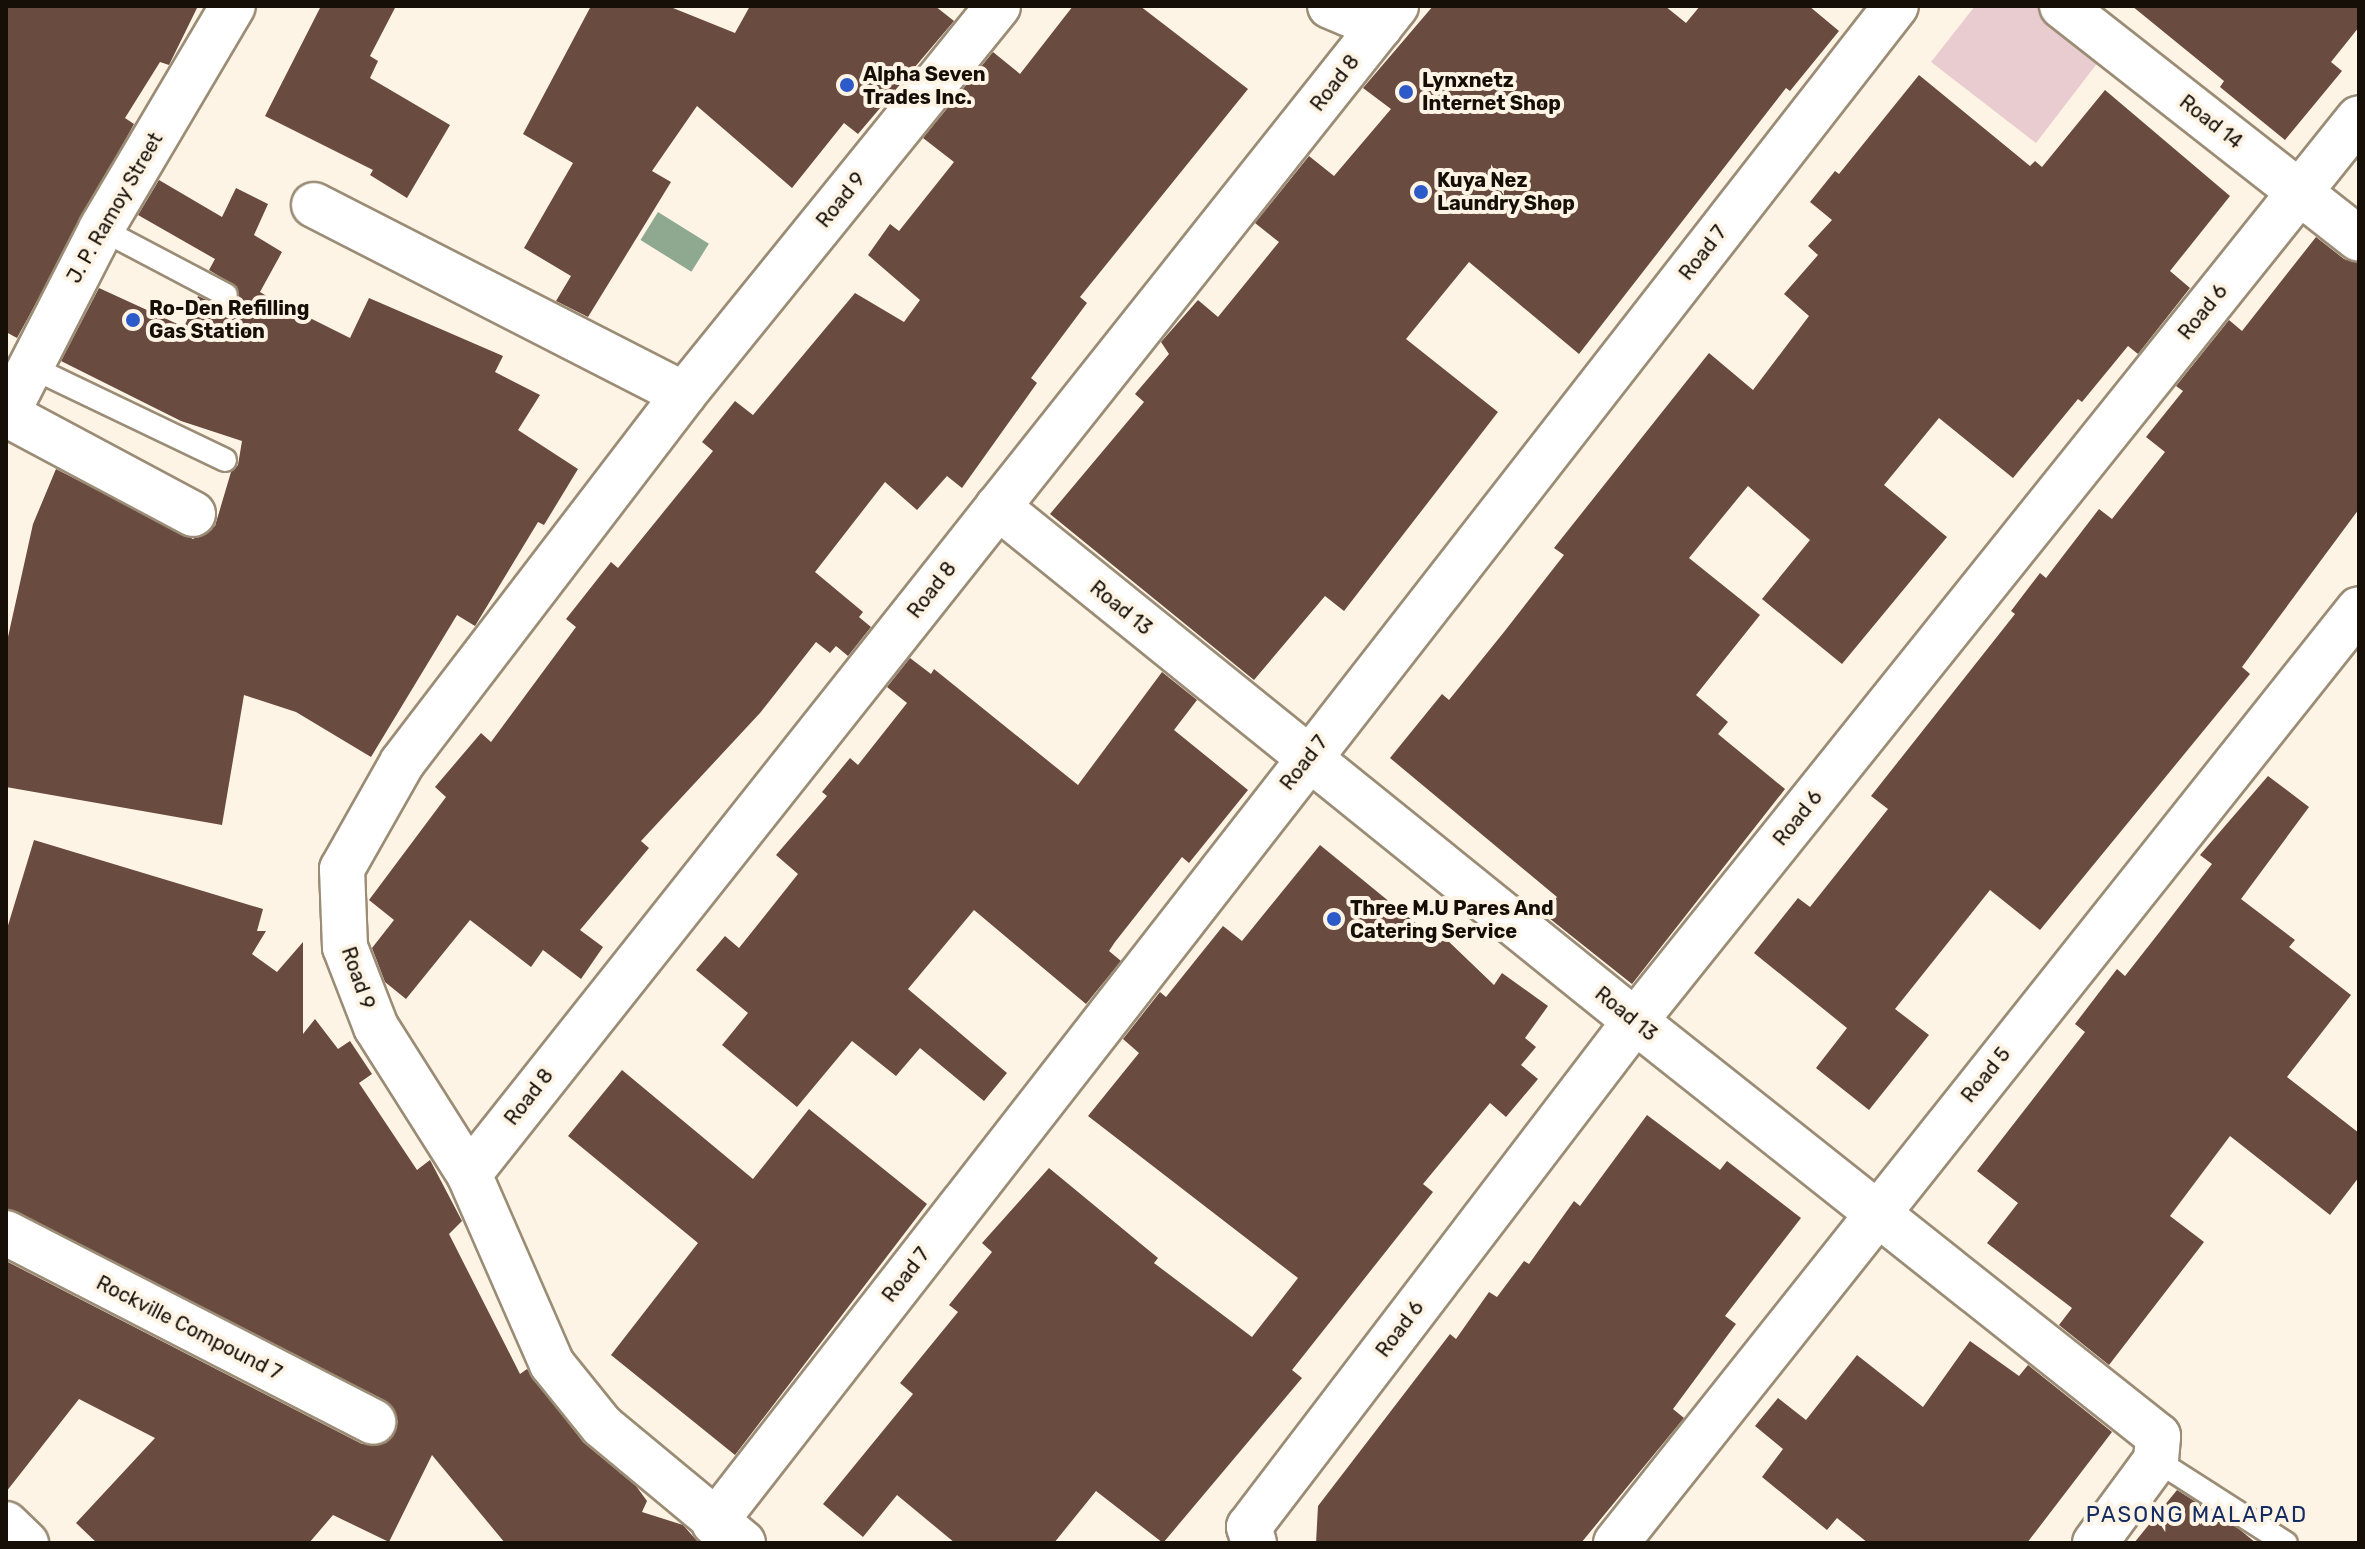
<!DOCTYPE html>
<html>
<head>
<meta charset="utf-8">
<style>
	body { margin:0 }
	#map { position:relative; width:2365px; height:1549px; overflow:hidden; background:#fef4e5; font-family:Rubik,sans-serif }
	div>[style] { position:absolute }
	.green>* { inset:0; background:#e9ccd0 }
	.water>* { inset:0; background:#8fa991; transform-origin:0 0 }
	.building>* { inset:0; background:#694b3f }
	.roads { filter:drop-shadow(2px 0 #9b8c76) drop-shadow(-2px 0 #9b8c76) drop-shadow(0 2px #9b8c76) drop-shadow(0 -2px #9b8c76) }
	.lane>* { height:22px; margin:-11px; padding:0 11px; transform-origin:11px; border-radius:11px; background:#fff }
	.street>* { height:44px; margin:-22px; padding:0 22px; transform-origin:22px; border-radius:22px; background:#fff }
	.secondary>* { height:44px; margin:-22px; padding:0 22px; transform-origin:22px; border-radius:22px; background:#fff }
	.dots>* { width:22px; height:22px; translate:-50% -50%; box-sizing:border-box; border:4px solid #fef4e5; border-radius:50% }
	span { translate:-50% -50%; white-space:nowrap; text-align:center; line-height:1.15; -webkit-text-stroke:8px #fef4e5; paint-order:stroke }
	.poi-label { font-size:20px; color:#150f07; font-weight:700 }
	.left { translate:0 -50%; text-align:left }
	.street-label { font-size:20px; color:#150f07 }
	.neighbourhood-label { font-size:22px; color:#152c62; letter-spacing:2px }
	.frame { position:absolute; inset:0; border:8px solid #150f07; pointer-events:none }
</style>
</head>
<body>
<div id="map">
	<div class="green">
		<i style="clip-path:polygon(1975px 6px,2036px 6px,2102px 57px,2036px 143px,1931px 62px)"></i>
	</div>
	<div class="water">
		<i style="left:658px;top:212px;width:60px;height:33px;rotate:32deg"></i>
	</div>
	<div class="building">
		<i style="clip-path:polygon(6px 6px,198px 6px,169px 65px,160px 62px,125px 118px,134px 124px,17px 338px,6px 332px)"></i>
		<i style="clip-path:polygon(321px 6px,396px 6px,370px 56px,378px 61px,370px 78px,450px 125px,407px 198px,370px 175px,373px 170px,265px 116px)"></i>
		<i style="clip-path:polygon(591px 6px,668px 6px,735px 33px,750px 6px,935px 6px,954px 21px,858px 134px,844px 123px,792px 188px,697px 106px,652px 171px,671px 182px,588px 317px,556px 301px,571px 276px,524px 248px,573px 163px,523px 134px)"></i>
		<i style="clip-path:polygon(1073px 6px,1140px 6px,1248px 89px,1080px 297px,1087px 303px,1031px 378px,1037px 383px,962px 488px,947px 476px,917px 510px,885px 482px,815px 572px,863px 612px,859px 617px,871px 627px,848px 656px,836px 646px,830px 653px,816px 642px,760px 713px,641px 841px,649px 848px,580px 930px,603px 947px,581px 979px,543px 950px,531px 967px,470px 920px,406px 999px,385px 982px,372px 948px,394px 920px,369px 900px,446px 797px,435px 787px,481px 733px,491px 742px,576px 627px,566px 619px,611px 562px,618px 568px,713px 451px,702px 442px,735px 401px,753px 415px,855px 293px,904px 322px,920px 300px,868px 255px,890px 224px,899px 231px,954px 162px,923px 138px,993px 52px,1020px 74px)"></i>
		<i style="clip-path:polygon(1433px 6px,1665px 6px,1686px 23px,1700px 6px,1809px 6px,1839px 31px,1790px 91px,1786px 88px,1579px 354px,1469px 262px,1406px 339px,1498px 412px,1344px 611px,1325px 596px,1254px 680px,1050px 514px,1144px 402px,1135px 394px,1169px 354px,1161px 342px,1198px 300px,1218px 317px,1279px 242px,1255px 223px,1309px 156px,1334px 176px,1391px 109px,1363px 88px)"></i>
		<i style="clip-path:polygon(2132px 6px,2359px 6px,2359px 27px,2331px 62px,2342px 71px,2285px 140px,2220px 87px,2224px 81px)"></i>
		<i style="clip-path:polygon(1919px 75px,2030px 166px,2035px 161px,2042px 167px,2105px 90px,2230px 196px,2170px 271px,2190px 288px,2138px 354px,2128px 346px,2082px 402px,2078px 399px,2013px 478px,1939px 418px,1884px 485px,1947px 537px,1842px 664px,1762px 599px,1810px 540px,1748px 486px,1689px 558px,1760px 615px,1696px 695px,1728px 722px,1718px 734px,1785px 789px,1632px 984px,1544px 914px,1557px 897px,1390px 758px,1442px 694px,1449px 700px,1504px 632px,1564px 555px,1554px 548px,1709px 353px,1753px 390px,1809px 316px,1784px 294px,1818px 255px,1808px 246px,1832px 220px,1810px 202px,1835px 171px,1839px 174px)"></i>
		<i style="clip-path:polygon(159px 180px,222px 217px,236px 188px,268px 204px,254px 235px,282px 252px,260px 292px,270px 298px,350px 338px,369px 298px,503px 356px,495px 372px,540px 395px,518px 430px,578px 469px,544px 525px,538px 522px,475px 626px,457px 615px,371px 757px,296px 712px,244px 695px,222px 825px,6px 787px,6px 646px,33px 524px,56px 469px,193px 539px,215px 526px,231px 472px,238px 465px,242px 441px,181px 421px,61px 361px,99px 288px,184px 327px,198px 296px,226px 309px,238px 302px,237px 287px,209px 270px,215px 259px,138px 215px)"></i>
		<i style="clip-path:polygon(2316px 237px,2344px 259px,2359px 263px,2359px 509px,2242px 667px,2250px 674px,2040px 930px,1990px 890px,1895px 1009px,1929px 1035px,1869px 1110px,1816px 1068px,1847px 1028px,1754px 953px,1798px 898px,1810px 907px,1888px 809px,1871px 796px,2015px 614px,2011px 611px,2040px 573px,2046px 578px,2099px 509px,2112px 519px,2165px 452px,2146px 437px,2183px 391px,2176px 386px,2229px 320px,2242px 331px)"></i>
		<i style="clip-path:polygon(910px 658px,931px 674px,934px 669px,1078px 785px,1162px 672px,1197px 700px,1174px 730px,1248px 790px,1189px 863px,1182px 857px,1115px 942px,1109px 951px,1121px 961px,1086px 1004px,974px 910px,908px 989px,1007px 1073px,984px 1101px,920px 1048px,896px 1076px,852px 1041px,797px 1107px,722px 1045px,748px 1013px,696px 970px,725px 936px,739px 948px,798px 874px,776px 855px,827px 796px,822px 792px,850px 758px,858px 765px,907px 703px,887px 687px)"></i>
		<i style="clip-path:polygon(2268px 776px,2309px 807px,2241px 899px,2295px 940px,2289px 947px,2351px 995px,2287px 1077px,2359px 1133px,2359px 1177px,2330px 1215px,2230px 1136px,2170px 1216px,2204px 1242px,2109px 1365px,2059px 1325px,2072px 1308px,1987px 1243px,2018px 1203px,1977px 1171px,2085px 1032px,2075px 1024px,2117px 969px,2125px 976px,2158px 934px,2212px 864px,2200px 855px)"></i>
		<i style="clip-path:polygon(34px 840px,263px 909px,257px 931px,266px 931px,252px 954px,277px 972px,303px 942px,303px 1034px,315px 1019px,338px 1049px,350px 1041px,372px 1074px,359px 1083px,417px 1170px,430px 1160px,462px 1221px,449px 1234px,520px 1374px,527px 1369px,583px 1442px,636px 1486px,647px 1501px,642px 1512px,683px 1525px,699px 1543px,505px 1543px,432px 1455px,389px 1542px,333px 1515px,309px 1543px,97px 1543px,76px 1523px,155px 1438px,79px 1399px,6px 1492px,6px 1261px,362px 1444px,386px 1443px,398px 1422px,384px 1400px,6px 1208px,6px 932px)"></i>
		<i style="clip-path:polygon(1320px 845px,1440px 943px,1445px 938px,1494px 985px,1502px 973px,1548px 1006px,1525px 1038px,1536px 1047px,1521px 1065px,1538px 1079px,1506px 1117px,1490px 1103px,1423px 1184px,1433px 1192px,1292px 1370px,1302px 1378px,1163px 1543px,1096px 1491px,1054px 1543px,955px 1543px,897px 1495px,863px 1537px,823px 1504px,913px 1394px,900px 1383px,958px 1312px,949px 1305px,992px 1252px,982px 1243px,1049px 1168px,1158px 1258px,1154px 1263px,1252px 1337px,1298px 1278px,1088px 1116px,1139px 1053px,1123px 1039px,1160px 992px,1166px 997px,1223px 926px,1242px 941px)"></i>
		<i style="clip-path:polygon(622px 1070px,753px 1179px,809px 1109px,927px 1204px,735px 1455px,611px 1355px,698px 1243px,568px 1136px)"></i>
		<i style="clip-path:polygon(1647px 1115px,1720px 1170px,1727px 1161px,1801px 1218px,1725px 1316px,1736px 1324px,1673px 1409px,1684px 1418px,1581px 1543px,1316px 1543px,1318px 1506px,1450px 1334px,1456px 1339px,1489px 1292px,1497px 1297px,1524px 1261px,1529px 1264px,1574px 1201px,1580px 1206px)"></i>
		<i style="clip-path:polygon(1970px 1341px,2019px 1376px,2028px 1365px,2112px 1432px,2027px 1543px,1868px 1543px,1837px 1518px,1827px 1530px,1762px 1477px,1783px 1449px,1755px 1426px,1778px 1398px,1806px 1420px,1857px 1355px,1923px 1407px)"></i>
		<i style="clip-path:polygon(2177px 1490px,2239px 1529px,2256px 1543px,2134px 1543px)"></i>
	</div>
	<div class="roads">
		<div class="lane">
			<i style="left:101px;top:229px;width:141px;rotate:27.8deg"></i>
			<i style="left:31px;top:367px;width:215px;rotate:25.6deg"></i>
			<i style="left:2156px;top:1460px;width:154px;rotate:32.6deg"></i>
		</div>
		<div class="street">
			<i style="left:2062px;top:6px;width:377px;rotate:38.1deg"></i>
			<i style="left:314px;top:205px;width:415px;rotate:27.1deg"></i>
			<i style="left:6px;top:414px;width:212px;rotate:28.1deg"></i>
			<i style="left:469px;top:1174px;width:851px;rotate:-51.58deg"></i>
			<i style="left:6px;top:1233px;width:413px;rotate:27.2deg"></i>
			<i style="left:714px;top:1523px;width:1923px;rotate:-52.08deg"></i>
			<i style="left:6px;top:1524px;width:28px;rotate:44deg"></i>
			<i style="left:743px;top:1543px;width:183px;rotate:-140.3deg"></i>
			<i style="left:602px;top:1426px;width:80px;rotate:-128.9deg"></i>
			<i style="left:552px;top:1364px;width:207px;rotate:-113.6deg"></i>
			<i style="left:469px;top:1174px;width:174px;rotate:-122.3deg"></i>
			<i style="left:376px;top:1027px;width:86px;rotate:-111.2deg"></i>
			<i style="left:345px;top:947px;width:78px;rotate:-92.2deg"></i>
			<i style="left:342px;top:869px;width:122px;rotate:-60.5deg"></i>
			<i style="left:402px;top:763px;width:464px;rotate:-52.6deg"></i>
			<i style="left:684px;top:394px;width:499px;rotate:-51deg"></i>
			<i style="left:1616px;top:1543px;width:1193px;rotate:-51.5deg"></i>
			<i style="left:2095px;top:1543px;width:103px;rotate:-53.7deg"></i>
			<i style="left:2156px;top:1460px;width:24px;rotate:-85deg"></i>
			<i style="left:2158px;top:1436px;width:668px;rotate:-141.57deg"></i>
			<i style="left:1635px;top:1021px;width:1157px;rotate:-51.28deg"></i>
		</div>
		<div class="secondary">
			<i style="left:1330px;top:6px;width:54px;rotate:22.8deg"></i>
			<i style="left:6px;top:415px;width:209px;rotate:-62.9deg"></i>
			<i style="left:101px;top:229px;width:259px;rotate:-59.4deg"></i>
			<i style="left:1254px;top:1543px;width:17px;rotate:-107deg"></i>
			<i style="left:1249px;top:1527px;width:636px;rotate:-52.66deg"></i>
			<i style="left:1635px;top:1021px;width:819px;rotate:-141.1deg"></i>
			<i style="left:998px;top:507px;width:640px;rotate:-51.54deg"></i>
		</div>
	</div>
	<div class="dots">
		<i style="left:847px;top:85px;background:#2c5ac8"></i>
		<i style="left:1406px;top:92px;background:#2c5ac8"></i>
		<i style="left:1421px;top:192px;background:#2c5ac8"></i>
		<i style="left:133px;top:320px;background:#2c5ac8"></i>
		<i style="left:1334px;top:919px;background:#2c5ac8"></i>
	</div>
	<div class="poi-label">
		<span class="left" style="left:863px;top:86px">Alpha Seven<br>Trades Inc.</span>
		<span class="left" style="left:1422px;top:92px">Lynxnetz<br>Internet Shop</span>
		<span class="left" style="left:1437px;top:192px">Kuya Nez<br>Laundry Shop</span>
		<span class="left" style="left:149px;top:320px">Ro-Den Refilling<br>Gas Station</span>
		<span class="left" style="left:1350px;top:920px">Three M.U Pares And<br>Catering Service</span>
	</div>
	<div class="street-label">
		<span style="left:1335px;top:83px;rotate:-52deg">Road 8</span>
		<span style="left:2211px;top:122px;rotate:38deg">Road 14</span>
		<span style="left:841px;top:200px;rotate:-51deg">Road 9</span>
		<span style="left:115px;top:208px;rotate:-60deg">J. P. Ramoy Street</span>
		<span style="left:1703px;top:253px;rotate:-52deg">Road 7</span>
		<span style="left:2203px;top:312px;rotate:-51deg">Road 6</span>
		<span style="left:932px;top:590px;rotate:-52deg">Road 8</span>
		<span style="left:1121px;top:608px;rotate:39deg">Road 13</span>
		<span style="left:1304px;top:763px;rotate:-52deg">Road 7</span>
		<span style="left:1798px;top:818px;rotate:-51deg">Road 6</span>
		<span style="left:358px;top:978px;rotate:71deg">Road 9</span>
		<span style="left:1626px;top:1014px;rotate:39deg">Road 13</span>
		<span style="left:1986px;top:1075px;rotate:-51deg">Road 5</span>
		<span style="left:529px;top:1097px;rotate:-52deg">Road 8</span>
		<span style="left:906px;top:1275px;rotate:-52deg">Road 7</span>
		<span style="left:189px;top:1328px;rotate:27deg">Rockville Compound 7</span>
		<span style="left:1400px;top:1329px;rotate:-53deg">Road 6</span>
	</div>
	<div class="neighbourhood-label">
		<span style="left:2197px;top:1515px">PASONG MALAPAD</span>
	</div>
	<div class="frame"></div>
</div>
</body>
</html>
